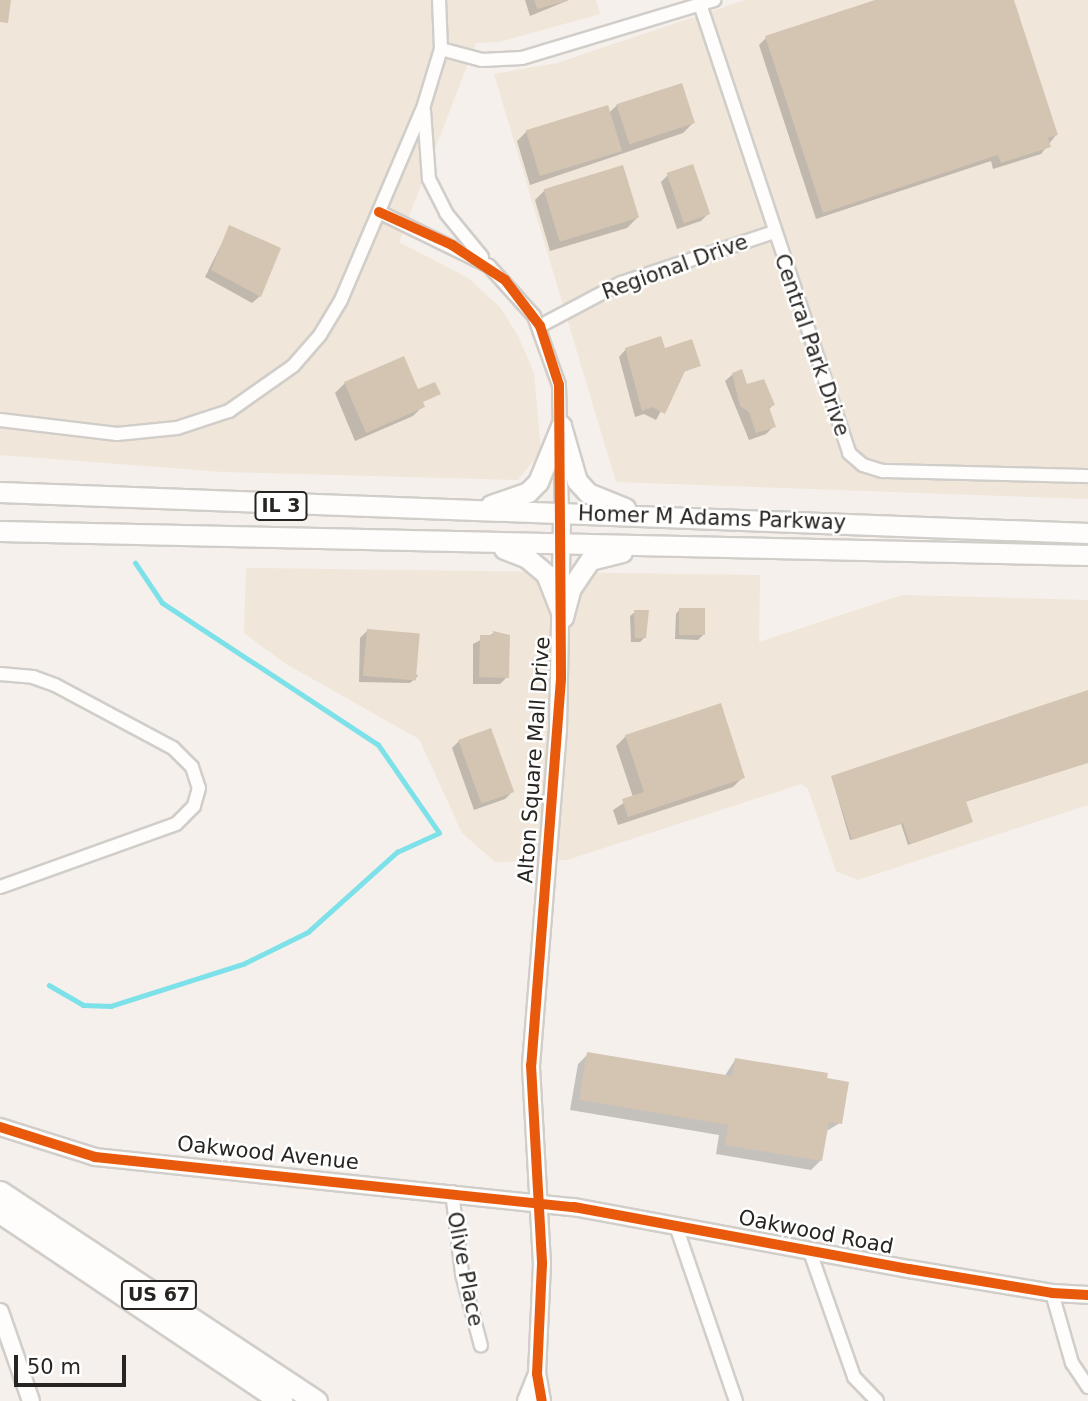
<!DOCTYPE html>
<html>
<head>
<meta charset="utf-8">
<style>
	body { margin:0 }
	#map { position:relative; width:1088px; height:1401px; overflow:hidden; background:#f5f0eb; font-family:"DejaVu Sans",sans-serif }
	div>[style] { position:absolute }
	.commercial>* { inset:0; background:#f0e6d9 }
	.shadow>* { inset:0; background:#0003 }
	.stream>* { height:4.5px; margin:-2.25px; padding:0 2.25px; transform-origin:2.25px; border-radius:2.25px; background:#7ce1e8 }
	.building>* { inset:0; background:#d4c5b3; transform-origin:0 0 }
	.roads { filter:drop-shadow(2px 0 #d1ceca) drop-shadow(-2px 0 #d1ceca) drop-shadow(0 2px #d1ceca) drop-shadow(0 -2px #d1ceca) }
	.minor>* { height:12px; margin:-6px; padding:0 6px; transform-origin:6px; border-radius:6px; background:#fefdfc }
	.tertiary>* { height:16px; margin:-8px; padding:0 8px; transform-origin:8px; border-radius:8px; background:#fefdfc }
	.primary>* { height:19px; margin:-9.5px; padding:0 9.5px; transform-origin:9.5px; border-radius:9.5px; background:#fefdfc }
	.trunk>* { height:21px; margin:-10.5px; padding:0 10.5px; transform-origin:10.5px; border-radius:10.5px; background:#fefdfc }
	.cycleway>* { height:10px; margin:-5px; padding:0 5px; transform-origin:5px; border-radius:5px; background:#e8590c }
	span { translate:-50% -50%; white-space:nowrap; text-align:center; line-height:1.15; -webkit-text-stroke:5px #fff; paint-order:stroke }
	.shield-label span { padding:2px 5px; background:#fff; border:2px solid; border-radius:5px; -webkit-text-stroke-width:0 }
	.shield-label { font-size:19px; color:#272421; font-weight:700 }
	.street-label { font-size:21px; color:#272421 }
	.scale { position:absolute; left:14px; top:1355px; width:112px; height:32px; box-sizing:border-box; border:4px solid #272421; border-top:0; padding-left:9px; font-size:21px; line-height:24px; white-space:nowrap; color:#272421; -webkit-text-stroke:5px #fff; paint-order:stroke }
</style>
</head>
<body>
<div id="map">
	<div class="commercial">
		<i style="clip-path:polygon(0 0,596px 0,600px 14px,499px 42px,476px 43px,399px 242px,468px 278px,500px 307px,518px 336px,534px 373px,541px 451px,518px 480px,224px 472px,0 455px)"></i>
		<i style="clip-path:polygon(745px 0,1088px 0,1088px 499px,616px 482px,494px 74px,557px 63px)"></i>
		<i style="clip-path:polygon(246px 568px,760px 575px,759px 642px,902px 595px,1088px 600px,1088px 805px,858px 880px,836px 871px,808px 789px,801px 784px,567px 860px,495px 862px,462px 833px,419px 739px,286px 664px,244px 633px)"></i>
	</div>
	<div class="shadow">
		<i style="clip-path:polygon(525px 0,569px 0,530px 16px)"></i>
		<i style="clip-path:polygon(881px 0,1012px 0,1056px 135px,1041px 154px,993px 169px,991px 161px,816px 219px,759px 45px,766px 38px)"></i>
		<i style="clip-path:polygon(617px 105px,693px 123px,683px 133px,530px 185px,517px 141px,527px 131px,609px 113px)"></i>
		<i style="clip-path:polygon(668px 175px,708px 214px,701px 221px,677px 229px,661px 182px)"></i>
		<i style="clip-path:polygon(545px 190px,637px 218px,627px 228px,550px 251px,535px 200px)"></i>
		<i style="clip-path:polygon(230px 227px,260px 296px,252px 303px,205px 277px)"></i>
		<i style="clip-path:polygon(626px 349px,664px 351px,699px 366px,683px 372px,656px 420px,644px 414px,635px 417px,619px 357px)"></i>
		<i style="clip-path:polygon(733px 374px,773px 405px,768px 410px,774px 426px,766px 434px,749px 440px,725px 381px)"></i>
		<i style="clip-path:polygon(345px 383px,423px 406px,413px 416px,355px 441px,335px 393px)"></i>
		<i style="clip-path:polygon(680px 609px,703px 635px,698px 640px,675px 639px,676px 614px)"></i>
		<i style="clip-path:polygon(635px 612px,645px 637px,640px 642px,631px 642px,630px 616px)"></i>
		<i style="clip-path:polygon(367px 631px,418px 676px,410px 683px,359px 682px,360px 638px)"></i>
		<i style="clip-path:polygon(494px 633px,507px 677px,500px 684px,473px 684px,473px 644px)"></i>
		<i style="clip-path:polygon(1088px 692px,1088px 762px,965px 802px,970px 823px,908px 845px,901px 824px,850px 840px,832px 778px)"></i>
		<i style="clip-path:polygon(626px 736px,743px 777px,733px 787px,618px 825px,613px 810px,633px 797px,616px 746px)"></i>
		<i style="clip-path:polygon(459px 741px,512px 792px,505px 799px,474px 810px,452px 748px)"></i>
		<i style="clip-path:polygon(588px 1054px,724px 1077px,735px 1060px,840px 1123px,825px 1132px,821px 1160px,811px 1170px,716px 1154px,719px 1135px,570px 1110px,578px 1064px)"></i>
	</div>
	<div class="stream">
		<i style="left:49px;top:985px;width:39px;rotate:30deg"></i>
		<i style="left:83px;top:1005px;width:28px;rotate:2deg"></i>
		<i style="left:111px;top:1006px;width:139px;rotate:-17.7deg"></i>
		<i style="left:243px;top:964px;width:72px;rotate:-26.2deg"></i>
		<i style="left:308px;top:932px;width:120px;rotate:-42deg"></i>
		<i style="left:397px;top:852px;width:46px;rotate:-24.3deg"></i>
		<i style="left:439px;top:833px;width:107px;rotate:-124.7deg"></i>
		<i style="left:378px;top:745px;width:258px;rotate:-146.7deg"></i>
		<i style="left:162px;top:603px;width:48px;rotate:-124deg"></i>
	</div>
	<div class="building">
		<i style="clip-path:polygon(0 0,11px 0,8px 23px,0 22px)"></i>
		<i style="clip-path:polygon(534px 0,566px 0,566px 1px,537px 9px)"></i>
		<i style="clip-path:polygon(875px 0,1014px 0,1058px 135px,1048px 138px,1051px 147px,1001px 163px,998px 155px,823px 213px,765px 36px)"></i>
		<i style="left:682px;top:83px;width:42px;height:69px;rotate:72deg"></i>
		<i style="left:608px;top:105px;width:48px;height:86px;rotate:73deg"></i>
		<i style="left:693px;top:164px;width:53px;height:28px;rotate:71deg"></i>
		<i style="left:623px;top:165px;width:55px;height:83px;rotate:73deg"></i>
		<i style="clip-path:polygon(229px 225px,281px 248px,261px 297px,211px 270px)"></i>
		<i style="clip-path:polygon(661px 336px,665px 348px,692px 339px,701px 366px,685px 371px,665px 414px,652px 407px,642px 411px,625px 348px)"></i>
		<i style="clip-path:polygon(404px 356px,418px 389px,435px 382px,441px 394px,423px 402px,425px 407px,366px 433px,344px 382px)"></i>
		<i style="clip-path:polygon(742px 369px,747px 384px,764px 379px,775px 405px,769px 407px,776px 427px,756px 433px,749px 412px,740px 406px,732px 373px)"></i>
		<i style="left:679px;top:608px;width:26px;height:27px"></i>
		<i style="clip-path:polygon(634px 610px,649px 610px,646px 638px,635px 638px)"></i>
		<i style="left:367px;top:629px;width:53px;height:47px;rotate:5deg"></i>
		<i style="clip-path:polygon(493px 631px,510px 635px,509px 678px,479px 677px,480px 635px,493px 635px)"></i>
		<i style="clip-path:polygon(1088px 690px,1088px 763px,966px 801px,973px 822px,910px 844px,903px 823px,852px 840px,831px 776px)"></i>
		<i style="clip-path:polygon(721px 703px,745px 778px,628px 817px,622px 799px,644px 792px,625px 735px)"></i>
		<i style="left:491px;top:728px;width:68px;height:35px;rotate:70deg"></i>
		<i style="clip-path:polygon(587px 1052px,732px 1076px,735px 1058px,828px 1073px,827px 1078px,849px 1082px,842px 1124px,829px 1122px,822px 1161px,725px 1145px,728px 1125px,579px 1100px)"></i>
	</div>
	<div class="roads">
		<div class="minor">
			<i style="left:700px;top:4px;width:473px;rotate:71.6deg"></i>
			<i style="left:849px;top:453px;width:18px;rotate:41deg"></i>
			<i style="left:863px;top:465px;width:21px;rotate:17deg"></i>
			<i style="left:883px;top:471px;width:205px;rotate:1.4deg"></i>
			<i style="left:441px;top:49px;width:42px;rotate:15deg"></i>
			<i style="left:482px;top:60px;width:40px;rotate:-2.9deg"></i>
			<i style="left:522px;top:58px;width:201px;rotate:-16.8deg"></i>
			<i style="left:424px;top:111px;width:68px;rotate:85.8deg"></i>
			<i style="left:429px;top:179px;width:38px;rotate:63deg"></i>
			<i style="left:446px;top:213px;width:57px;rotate:50.7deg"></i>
			<i style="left:379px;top:212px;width:123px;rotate:26.1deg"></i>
			<i style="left:489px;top:266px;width:67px;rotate:48deg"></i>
			<i style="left:534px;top:316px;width:73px;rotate:70.1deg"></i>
			<i style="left:559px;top:385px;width:128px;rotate:88.7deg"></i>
			<i style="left:540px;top:326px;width:92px;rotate:-28deg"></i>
			<i style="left:621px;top:283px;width:161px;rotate:-18.4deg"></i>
			<i style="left:0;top:420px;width:118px;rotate:6.8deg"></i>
			<i style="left:117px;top:434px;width:60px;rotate:-5.7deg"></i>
			<i style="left:177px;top:428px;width:55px;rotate:-18.1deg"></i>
			<i style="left:229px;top:411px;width:78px;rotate:-35.1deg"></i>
			<i style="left:293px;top:366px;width:41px;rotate:-48.9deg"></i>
			<i style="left:320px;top:335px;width:41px;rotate:-59deg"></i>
			<i style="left:341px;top:300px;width:212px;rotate:-66.9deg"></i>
			<i style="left:424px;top:105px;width:59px;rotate:-73.1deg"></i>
			<i style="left:441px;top:49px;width:49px;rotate:-92.3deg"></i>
			<i style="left:0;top:674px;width:33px;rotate:5deg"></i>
			<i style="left:33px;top:677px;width:23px;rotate:20deg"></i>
			<i style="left:55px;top:685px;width:134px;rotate:28.1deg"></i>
			<i style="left:173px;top:748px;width:27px;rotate:45deg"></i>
			<i style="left:192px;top:767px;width:22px;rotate:72deg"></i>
			<i style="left:199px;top:788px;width:19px;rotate:106deg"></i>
			<i style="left:194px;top:806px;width:25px;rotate:135deg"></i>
			<i style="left:176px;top:824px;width:187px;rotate:160.3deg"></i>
			<i style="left:452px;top:1192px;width:83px;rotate:83deg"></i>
			<i style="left:462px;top:1274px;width:74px;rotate:75.2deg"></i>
			<i style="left:676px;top:1226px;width:185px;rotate:71.1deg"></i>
			<i style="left:809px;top:1249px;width:136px;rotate:70.6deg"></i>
			<i style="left:854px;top:1377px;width:33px;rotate:46deg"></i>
			<i style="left:1052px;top:1293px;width:73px;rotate:74.1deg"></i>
			<i style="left:1072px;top:1363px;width:29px;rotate:56deg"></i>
		</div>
		<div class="tertiary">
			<i style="left:0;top:1127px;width:100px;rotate:17.5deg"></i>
			<i style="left:95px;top:1157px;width:482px;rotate:6deg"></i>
			<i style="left:574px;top:1207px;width:341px;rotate:10.5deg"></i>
			<i style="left:909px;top:1269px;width:145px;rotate:9.5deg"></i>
			<i style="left:1052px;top:1293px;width:36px;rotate:3deg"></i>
			<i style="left:0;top:1312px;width:94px;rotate:70.8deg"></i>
			<i style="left:526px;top:1401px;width:29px;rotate:-68deg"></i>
			<i style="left:542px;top:1401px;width:27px;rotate:-100deg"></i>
			<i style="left:537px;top:1374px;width:110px;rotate:-87.4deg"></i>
			<i style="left:542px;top:1264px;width:199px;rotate:-93.2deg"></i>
			<i style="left:531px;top:1065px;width:337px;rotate:-85.4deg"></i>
			<i style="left:558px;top:729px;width:216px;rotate:-88.9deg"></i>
		</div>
		<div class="primary">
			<i style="left:561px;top:426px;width:57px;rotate:73.8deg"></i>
			<i style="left:577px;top:481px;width:16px;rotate:47deg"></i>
			<i style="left:588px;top:493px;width:40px;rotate:22deg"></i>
			<i style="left:0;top:492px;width:1089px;rotate:2.16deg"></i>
			<i style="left:491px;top:505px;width:39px;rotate:-19deg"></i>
			<i style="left:528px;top:492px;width:14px;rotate:-45deg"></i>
			<i style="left:538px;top:482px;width:61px;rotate:-67.7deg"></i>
			<i style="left:0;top:531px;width:1088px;rotate:1.26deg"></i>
			<i style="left:504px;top:549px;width:25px;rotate:21deg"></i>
			<i style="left:527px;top:558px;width:25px;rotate:40deg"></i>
			<i style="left:546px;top:574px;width:46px;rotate:68.4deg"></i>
			<i style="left:563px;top:617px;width:30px;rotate:-75deg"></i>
			<i style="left:571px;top:588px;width:34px;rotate:-56deg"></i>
			<i style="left:590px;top:560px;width:33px;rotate:-14deg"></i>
		</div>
		<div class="trunk">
			<i style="left:0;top:1192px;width:379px;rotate:33.5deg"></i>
			<i style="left:0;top:1212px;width:339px;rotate:33.9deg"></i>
		</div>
	</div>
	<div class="cycleway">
		<i style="left:379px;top:212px;width:80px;rotate:24.3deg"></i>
		<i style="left:452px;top:245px;width:64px;rotate:33.4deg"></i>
		<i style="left:505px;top:280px;width:58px;rotate:52.7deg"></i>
		<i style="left:540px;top:326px;width:62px;rotate:72.1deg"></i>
		<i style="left:559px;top:385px;width:294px;rotate:89.6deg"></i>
		<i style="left:561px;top:679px;width:387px;rotate:94.4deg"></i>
		<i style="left:531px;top:1065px;width:199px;rotate:86.8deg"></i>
		<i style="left:542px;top:1264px;width:110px;rotate:92.6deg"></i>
		<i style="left:537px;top:1374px;width:27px;rotate:80deg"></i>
		<i style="left:0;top:1127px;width:100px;rotate:17.5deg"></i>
		<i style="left:95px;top:1157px;width:482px;rotate:6deg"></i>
		<i style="left:574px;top:1207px;width:341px;rotate:10.5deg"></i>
		<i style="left:909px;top:1269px;width:145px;rotate:9.5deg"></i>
		<i style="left:1052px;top:1293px;width:36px;rotate:3deg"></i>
	</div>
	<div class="shield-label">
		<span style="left:281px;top:506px">IL 3</span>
		<span style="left:159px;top:1295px">US 67</span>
	</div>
	<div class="street-label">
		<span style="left:675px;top:267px;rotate:-20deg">Regional Drive</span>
		<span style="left:812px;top:345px;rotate:71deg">Central Park Drive</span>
		<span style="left:712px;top:518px;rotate:2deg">Homer M Adams Parkway</span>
		<span style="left:534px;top:760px;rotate:-86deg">Alton Square Mall Drive</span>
		<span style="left:268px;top:1153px;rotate:6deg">Oakwood Avenue</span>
		<span style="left:816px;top:1232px;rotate:11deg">Oakwood Road</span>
		<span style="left:465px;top:1269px;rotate:79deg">Olive Place</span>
	</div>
	<div class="scale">50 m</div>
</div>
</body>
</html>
